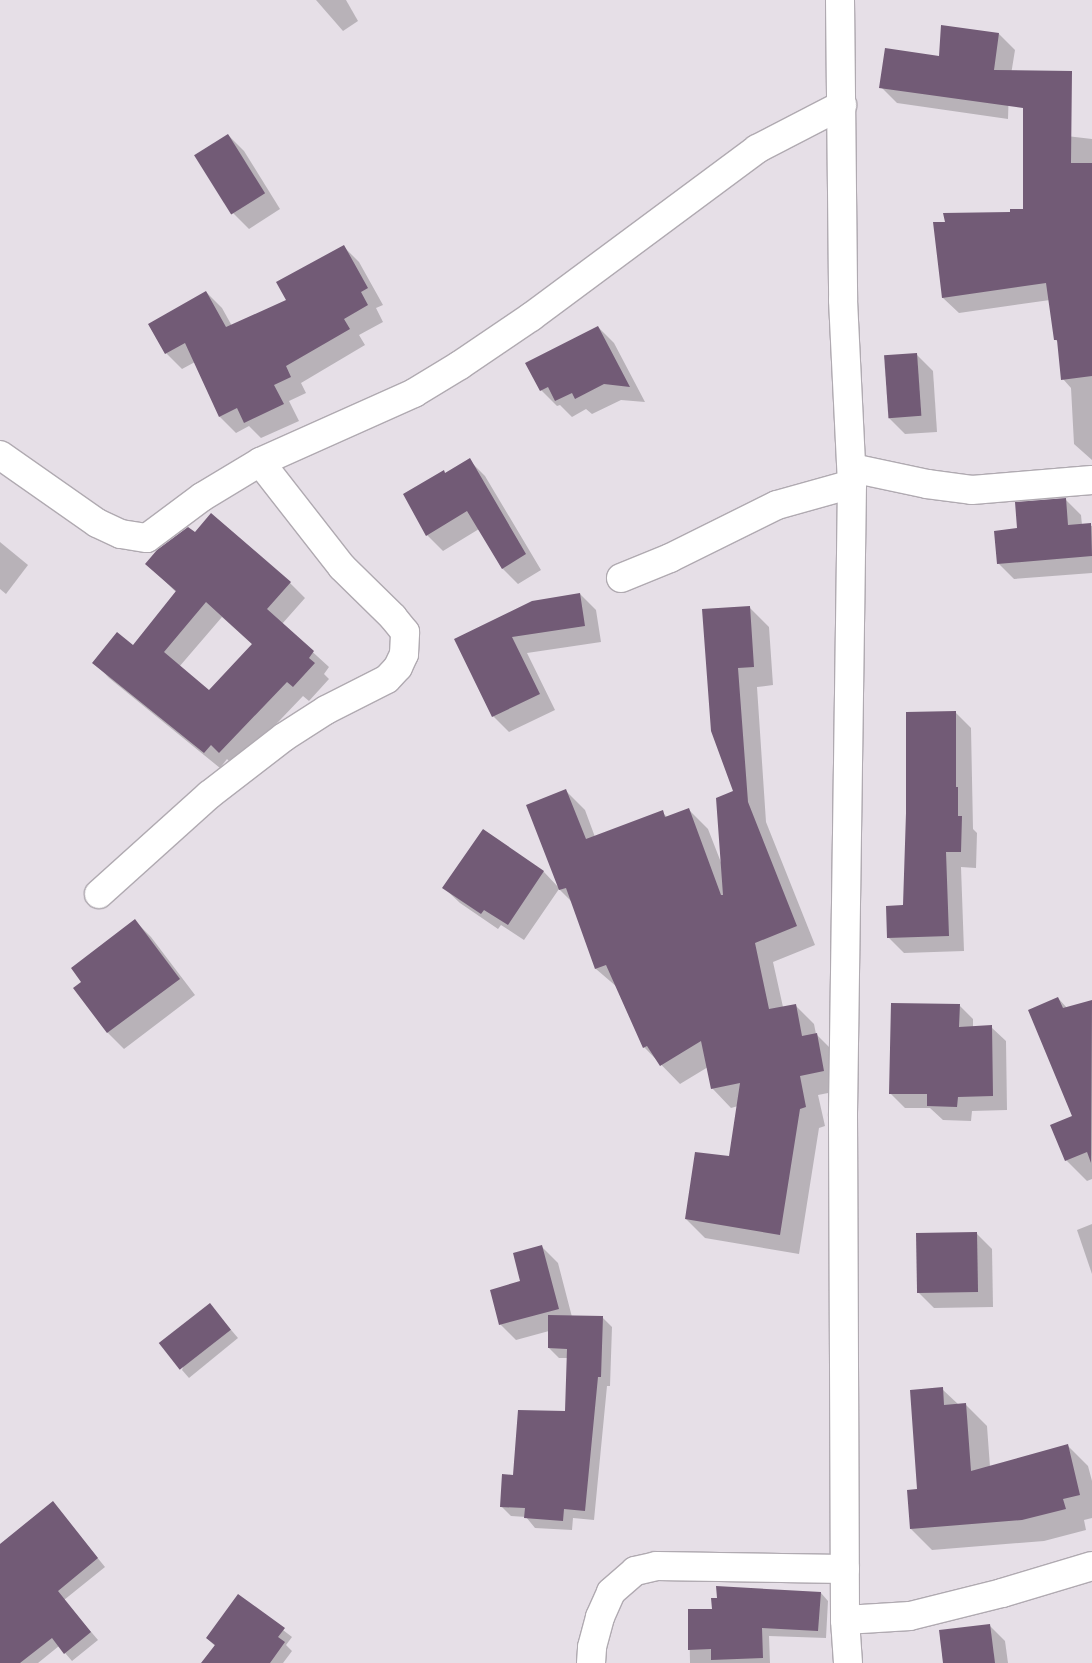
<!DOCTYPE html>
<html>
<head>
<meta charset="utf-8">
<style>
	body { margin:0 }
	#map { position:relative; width:1092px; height:1663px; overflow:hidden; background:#e6dfe7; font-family:Montserrat,sans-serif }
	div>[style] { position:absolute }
	.shadow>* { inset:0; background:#0003 }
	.building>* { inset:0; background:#725b76; transform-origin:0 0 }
	.roads { filter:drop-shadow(1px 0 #b0aab1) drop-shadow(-1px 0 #b0aab1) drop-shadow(0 1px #b0aab1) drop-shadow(0 -1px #b0aab1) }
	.minor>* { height:28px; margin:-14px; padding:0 14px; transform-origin:14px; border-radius:14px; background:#fff }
	.tertiary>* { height:28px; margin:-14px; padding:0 14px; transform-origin:14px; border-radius:14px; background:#fff }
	span { translate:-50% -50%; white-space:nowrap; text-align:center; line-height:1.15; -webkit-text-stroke:5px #f3edf4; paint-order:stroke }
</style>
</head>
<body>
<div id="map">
	<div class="shadow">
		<i style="clip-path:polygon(316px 0,346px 0,358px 21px,343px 31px)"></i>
		<i style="clip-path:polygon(999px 34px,1015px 50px,1009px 87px,1008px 119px,897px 103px,881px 87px,941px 57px)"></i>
		<i style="clip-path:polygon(1024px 131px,1092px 139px,1092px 460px,1074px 444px,1071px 388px,1063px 379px,1059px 343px,1055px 339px,1050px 300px,959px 313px,943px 298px,947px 224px,1025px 210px)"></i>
		<i style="clip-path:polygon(228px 135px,244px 151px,280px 209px,249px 229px,233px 213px)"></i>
		<i style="clip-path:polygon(343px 246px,359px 262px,383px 305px,376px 308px,383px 322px,359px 335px,365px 345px,301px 383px,306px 393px,289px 401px,299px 421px,261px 438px,249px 426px,236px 433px,220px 417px,195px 362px,182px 369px,166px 353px,149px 325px,206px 292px,222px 308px,232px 326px,288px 301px)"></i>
		<i style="clip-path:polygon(598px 327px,614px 343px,645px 402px,621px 400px,592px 414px,586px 409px,572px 417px,560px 405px,557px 406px,541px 390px)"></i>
		<i style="clip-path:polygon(917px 355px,933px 371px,937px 432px,905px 434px,889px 418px)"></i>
		<i style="clip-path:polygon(469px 460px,485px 476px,541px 570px,518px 584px,502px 568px,479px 529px,443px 551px,427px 535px,446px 474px)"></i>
		<i style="clip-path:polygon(1065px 499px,1081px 515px,1082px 525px,1092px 526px,1092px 573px,1014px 579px,998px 563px,1018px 530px)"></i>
		<i style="clip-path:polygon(0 542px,28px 565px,6px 594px,0 589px)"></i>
		<i style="clip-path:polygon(evenodd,147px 564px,290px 583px,305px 598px,282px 624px,329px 667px,324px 674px,329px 679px,309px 701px,303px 696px,235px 767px,227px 759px,220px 768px,109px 678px,94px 662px,133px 647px,176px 592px,147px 564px,222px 617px,253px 645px,209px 691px,179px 667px,222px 617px)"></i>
		<i style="clip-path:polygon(580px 594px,596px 610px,601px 642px,527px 653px,555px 710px,509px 732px,493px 716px,455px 639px)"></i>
		<i style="clip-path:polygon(749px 607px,769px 627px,773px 685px,757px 687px,766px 822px,815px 945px,773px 962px,783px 1007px,795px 1005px,814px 1024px,816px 1034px,836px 1054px,843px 1090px,818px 1095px,825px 1126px,819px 1128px,799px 1254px,705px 1238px,686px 1219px,730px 1158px,738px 1106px,731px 1108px,712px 1088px,708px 1067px,680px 1084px,644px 1047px,617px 987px,596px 969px,572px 902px,559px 889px,524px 940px,501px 925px,498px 929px,460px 903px,444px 888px,483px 830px,544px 872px,560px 889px,566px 791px,585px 810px,595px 837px,662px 812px,668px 818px,689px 810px,708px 829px,722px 865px,735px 792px,712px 731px)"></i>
		<i style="clip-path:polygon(955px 712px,971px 728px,973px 829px,977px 833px,976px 868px,961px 867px,964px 951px,904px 953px,888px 937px,904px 907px)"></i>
		<i style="clip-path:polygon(135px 921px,151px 937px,195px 995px,124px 1049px,108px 1033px,75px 988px,83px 983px)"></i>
		<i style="clip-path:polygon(1058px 998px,1067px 1008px,1092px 1001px,1092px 1179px,1087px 1181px,1066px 1160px,1073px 1116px)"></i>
		<i style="clip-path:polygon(959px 1005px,973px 1019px,973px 1027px,991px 1027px,1006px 1041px,1007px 1110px,972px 1111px,971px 1121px,943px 1120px,930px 1108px,905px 1108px,890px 1093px)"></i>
		<i style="clip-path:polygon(1092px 1224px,1092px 1274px,1077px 1230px)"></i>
		<i style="clip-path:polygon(976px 1233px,992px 1249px,993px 1307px,934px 1308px,918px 1292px)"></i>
		<i style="clip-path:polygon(542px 1247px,558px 1263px,572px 1317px,602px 1317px,612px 1327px,610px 1386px,607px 1386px,594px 1520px,573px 1518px,572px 1530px,535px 1528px,526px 1517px,511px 1516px,501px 1506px,514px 1476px,566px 1412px,568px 1358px,559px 1358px,549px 1348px,549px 1331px,516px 1340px,500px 1324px)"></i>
		<i style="clip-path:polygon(209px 1304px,238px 1338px,189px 1378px,182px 1370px)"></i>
		<i style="clip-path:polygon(942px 1389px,959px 1405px,966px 1405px,987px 1426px,990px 1467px,1067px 1445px,1088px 1466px,1092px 1481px,1092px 1518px,1084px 1520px,1086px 1530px,1044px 1541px,932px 1550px,911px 1529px,918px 1490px)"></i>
		<i style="clip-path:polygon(53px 1503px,105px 1567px,64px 1600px,98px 1640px,72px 1661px,59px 1646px,38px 1663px,0 1663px,0 1549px)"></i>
		<i style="clip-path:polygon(821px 1593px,828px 1601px,826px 1638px,769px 1636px,770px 1663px,690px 1663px,689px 1611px,713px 1610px)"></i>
		<i style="clip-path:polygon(239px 1596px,292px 1637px,286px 1645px,292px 1651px,283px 1663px,208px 1663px,215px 1646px,207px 1638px)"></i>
		<i style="clip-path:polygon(989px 1625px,1005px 1641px,1008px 1663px,944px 1663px)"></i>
	</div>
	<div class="building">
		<i style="clip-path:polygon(941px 25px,999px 33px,994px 70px,1072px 71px,1071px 163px,1092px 163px,1092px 376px,1061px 380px,1057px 340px,1054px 340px,1046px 283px,942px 298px,933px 222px,945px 222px,943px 213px,1010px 212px,1010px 209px,1023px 209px,1023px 108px,879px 88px,885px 48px,939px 56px)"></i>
		<i style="left:228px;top:134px;width:70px;height:40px;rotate:58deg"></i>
		<i style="clip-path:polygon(344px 245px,368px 288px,361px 292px,368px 305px,344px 319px,350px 329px,286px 366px,291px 377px,274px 385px,284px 404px,244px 423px,237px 408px,219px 417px,185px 343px,165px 354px,148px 324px,206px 291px,226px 327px,286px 300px,276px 282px)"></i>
		<i style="clip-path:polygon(598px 326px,630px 387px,604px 384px,575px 399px,572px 393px,555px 401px,548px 387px,540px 391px,525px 363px)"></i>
		<i style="left:917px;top:353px;width:63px;height:33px;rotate:86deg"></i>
		<i style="clip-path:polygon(470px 458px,526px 554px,502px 569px,467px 511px,426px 536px,403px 494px,444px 470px,445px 473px)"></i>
		<i style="clip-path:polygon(1066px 498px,1068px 525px,1091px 523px,1092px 556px,997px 564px,994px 531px,1017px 528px,1015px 502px)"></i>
		<i style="clip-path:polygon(evenodd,211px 513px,291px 582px,267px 609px,314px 651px,309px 658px,315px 663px,293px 687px,287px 682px,219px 753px,211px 745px,204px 753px,92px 663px,117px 632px,133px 645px,176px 591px,145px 564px,157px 550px,188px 527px,195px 532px,211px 513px,206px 602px,252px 644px,209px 690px,164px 652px,206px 602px)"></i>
		<i style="clip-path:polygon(580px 593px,585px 626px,512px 637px,540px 694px,492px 717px,454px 639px,532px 601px)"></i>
		<i style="clip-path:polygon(750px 606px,754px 667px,738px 668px,748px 802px,797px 926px,755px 943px,769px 1009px,796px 1004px,802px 1036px,817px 1033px,824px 1071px,800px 1076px,806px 1107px,800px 1109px,780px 1235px,685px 1219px,695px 1152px,729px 1156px,740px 1083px,711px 1089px,701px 1041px,660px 1066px,647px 1046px,643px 1048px,606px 965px,595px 969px,566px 888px,559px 890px,526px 805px,566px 789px,586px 839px,663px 810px,665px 817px,689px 808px,721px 895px,723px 895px,716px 798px,733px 791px,711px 731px,702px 609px)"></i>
		<i style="clip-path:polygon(956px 711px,956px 787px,958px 787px,958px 816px,962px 816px,961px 852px,946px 852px,949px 936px,887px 938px,886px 906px,903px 905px,906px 813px,906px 712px)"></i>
		<i style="clip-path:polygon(483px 829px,544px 871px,508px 925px,484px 910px,481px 914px,442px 888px)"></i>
		<i style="clip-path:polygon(135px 919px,180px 979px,107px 1033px,73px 988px,81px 982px,71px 968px)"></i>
		<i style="clip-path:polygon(1058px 997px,1063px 1008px,1092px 1000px,1091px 1163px,1087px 1152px,1065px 1161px,1050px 1125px,1072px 1116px,1028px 1010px)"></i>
		<i style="clip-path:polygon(891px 1003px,960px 1004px,959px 1027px,992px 1025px,993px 1096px,958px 1097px,957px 1107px,927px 1106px,927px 1094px,889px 1094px)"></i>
		<i style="left:977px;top:1232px;width:60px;height:61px;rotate:89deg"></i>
		<i style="clip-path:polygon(542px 1245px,559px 1309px,499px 1325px,490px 1290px,520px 1281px,513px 1253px)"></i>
		<i style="left:210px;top:1303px;width:34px;height:65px;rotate:52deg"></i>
		<i style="clip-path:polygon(548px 1315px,603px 1316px,601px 1377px,598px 1377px,585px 1511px,564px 1509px,563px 1521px,524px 1518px,525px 1508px,500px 1507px,502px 1474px,513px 1475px,518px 1410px,565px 1411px,567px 1349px,548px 1348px)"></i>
		<i style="clip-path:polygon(943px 1387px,944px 1405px,966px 1403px,971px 1471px,1068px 1444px,1080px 1495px,1063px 1499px,1066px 1509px,1022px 1520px,910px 1529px,907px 1490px,917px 1489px,910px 1390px)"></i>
		<i style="clip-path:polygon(53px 1501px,98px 1558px,58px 1591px,91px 1632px,64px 1654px,52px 1638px,20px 1663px,0 1663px,0 1544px)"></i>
		<i style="clip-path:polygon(716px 1586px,821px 1592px,818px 1631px,762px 1628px,763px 1658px,711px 1660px,711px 1649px,688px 1650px,688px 1609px,712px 1609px,711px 1598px,717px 1598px)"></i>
		<i style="clip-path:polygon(238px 1594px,285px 1628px,278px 1637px,285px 1642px,270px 1663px,201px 1663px,215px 1645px,206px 1638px)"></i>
		<i style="clip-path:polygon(990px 1624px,995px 1663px,943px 1663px,939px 1630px)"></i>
	</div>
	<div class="roads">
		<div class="minor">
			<i style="left:0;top:455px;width:118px;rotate:35deg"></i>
			<i style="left:97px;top:523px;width:26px;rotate:25deg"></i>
			<i style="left:121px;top:534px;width:26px;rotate:9deg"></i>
			<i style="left:147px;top:538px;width:69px;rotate:-36.7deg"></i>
			<i style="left:202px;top:497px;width:68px;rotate:-31.1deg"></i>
			<i style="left:260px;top:462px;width:169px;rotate:-24.1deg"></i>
			<i style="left:414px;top:393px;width:54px;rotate:-31.3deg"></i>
			<i style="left:460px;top:365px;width:86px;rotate:-34.1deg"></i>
			<i style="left:531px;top:317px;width:282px;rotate:-36.6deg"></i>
			<i style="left:757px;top:149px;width:96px;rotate:-27.4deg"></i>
			<i style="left:852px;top:468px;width:77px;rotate:12deg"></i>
			<i style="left:927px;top:484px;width:45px;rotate:7.6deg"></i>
			<i style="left:972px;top:490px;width:120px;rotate:-4.8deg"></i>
			<i style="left:621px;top:578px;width:53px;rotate:-22.2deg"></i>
			<i style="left:670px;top:558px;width:119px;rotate:-26.4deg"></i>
			<i style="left:777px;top:505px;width:78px;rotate:-15.6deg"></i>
			<i style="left:99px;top:894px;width:148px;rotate:-42deg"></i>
			<i style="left:209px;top:795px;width:95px;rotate:-37.7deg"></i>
			<i style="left:284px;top:737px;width:50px;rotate:-32.7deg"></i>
			<i style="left:326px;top:710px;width:68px;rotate:-26.9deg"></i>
			<i style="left:387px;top:679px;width:16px;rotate:-47deg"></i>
			<i style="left:398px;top:667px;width:14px;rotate:-65deg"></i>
			<i style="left:404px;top:654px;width:22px;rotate:-87deg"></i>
			<i style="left:405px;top:632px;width:19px;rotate:-129deg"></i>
			<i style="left:393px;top:617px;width:71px;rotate:-135.6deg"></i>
			<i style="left:342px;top:567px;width:133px;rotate:-128deg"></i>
			<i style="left:845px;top:1620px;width:65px;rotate:-3.5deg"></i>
			<i style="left:910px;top:1616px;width:95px;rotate:-14deg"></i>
			<i style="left:1002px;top:1593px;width:94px;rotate:-16.7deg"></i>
			<i style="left:591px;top:1663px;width:16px;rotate:-86deg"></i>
			<i style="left:592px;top:1647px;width:31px;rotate:-75deg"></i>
			<i style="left:600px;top:1617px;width:27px;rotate:-66deg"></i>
			<i style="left:611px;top:1592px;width:32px;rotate:-41deg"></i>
			<i style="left:635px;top:1571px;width:22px;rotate:-13deg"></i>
			<i style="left:656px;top:1566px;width:189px;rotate:0.9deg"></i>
		</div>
		<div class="tertiary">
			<i style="left:840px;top:0;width:300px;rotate:89.4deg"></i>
			<i style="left:843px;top:300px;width:184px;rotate:87.2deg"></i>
			<i style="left:852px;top:484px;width:632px;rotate:90.82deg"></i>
			<i style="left:843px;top:1116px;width:504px;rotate:89.77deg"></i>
			<i style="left:845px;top:1620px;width:43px;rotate:86deg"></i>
		</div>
	</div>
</div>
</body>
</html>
